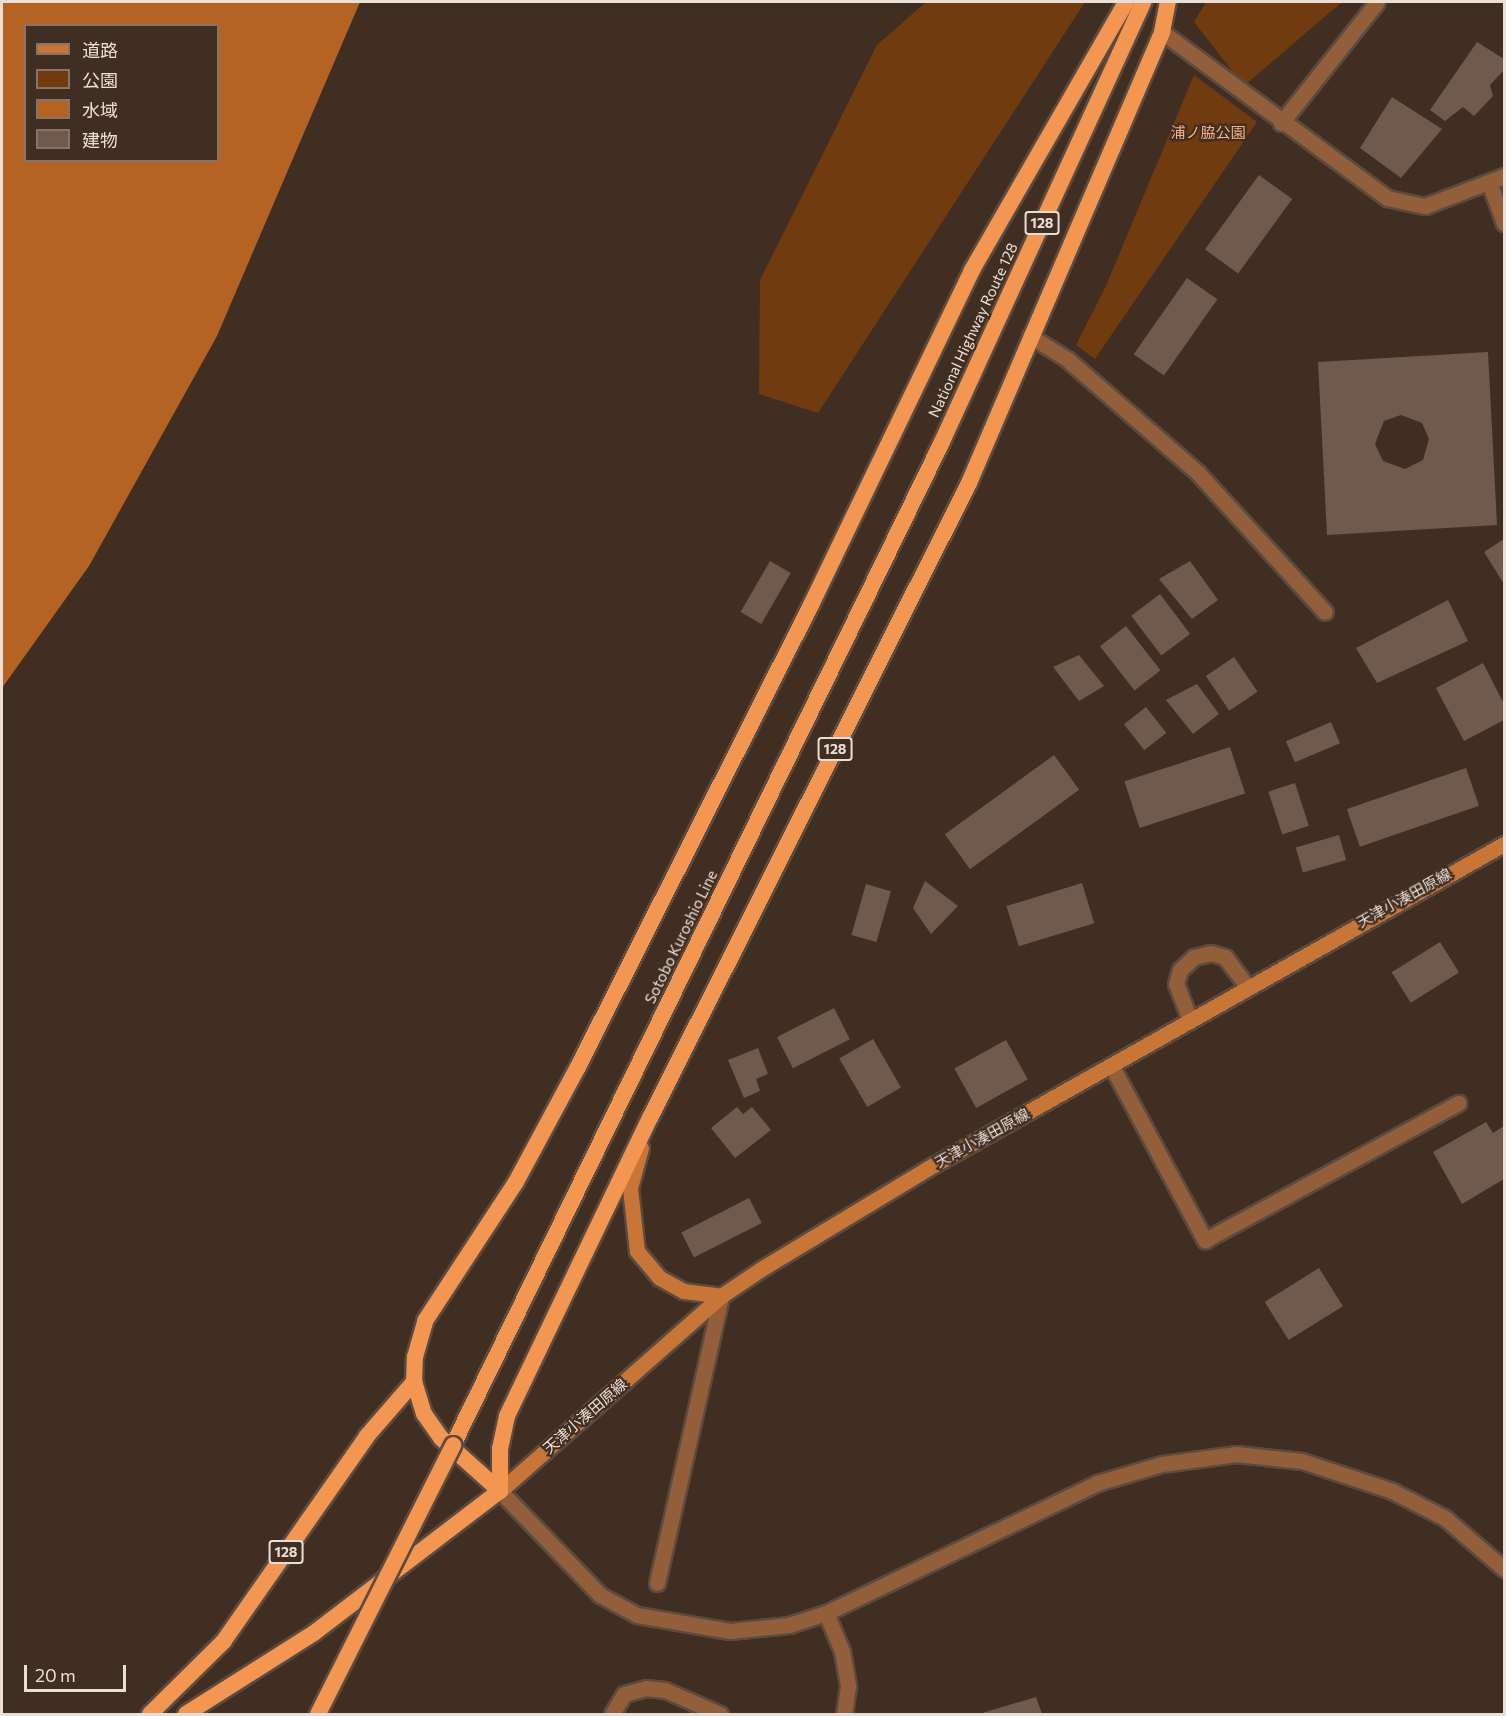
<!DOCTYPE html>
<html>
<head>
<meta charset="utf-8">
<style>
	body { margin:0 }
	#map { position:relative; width:1506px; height:1716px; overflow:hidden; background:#412e22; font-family:Commissioner,"Noto Sans JP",sans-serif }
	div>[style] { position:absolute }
	.green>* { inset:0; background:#703b0f }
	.water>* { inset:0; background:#b46322 }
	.building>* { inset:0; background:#6f5a4d; transform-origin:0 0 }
	.roads { filter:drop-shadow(2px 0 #5c4a3f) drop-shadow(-2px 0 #5c4a3f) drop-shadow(0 2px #5c4a3f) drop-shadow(0 -2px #5c4a3f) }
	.service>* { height:15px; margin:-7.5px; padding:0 7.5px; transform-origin:7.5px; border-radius:7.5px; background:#935f3b }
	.minor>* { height:15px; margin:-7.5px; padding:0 7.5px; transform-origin:7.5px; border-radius:7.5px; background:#935f3b }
	.tertiary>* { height:15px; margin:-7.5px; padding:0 7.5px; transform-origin:7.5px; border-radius:7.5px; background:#935f3b }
	.secondary>* { height:15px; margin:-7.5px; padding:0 7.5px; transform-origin:7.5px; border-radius:7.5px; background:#c87538 }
	.trunk>* { height:16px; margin:-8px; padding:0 8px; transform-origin:8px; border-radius:8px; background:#f29652 }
	.bridges { filter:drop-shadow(2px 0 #5c4a3f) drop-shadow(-2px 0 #5c4a3f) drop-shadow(0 2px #5c4a3f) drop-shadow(0 -2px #5c4a3f) }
	.trunk-bridge>* { height:16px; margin:-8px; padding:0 8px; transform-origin:8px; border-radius:8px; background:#f29652 }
	span { translate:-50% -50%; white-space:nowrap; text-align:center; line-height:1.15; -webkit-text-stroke:4.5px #412e22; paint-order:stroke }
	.shield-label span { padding:2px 4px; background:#412e22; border:2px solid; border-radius:4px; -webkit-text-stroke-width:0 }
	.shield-label { font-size:14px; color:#ebded7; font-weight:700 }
	.park-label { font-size:15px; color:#f2b186 }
	.street-label { font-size:15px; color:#ebded7 }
	.frame { position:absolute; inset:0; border:3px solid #ebded7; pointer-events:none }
	.legend { position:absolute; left:24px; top:24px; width:195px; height:138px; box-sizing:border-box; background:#412e22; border:2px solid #85746a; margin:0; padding:8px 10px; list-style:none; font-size:18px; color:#ebded7 }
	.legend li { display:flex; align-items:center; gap:12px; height:30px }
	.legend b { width:30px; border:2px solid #85746a }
	.scale { position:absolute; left:24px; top:1665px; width:102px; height:27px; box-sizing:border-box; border:3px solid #ebded7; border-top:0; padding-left:8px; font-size:18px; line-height:21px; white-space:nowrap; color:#ebded7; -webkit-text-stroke:4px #412e22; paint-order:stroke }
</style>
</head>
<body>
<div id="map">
	<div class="green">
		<i style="clip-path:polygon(926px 2px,1085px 2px,818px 413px,759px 394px,760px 280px,877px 45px)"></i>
		<i style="clip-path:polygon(1206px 2px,1342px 2px,1244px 86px,1194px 22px)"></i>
		<i style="clip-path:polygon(1194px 75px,1257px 122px,1095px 359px,1076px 345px,1106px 286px)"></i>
	</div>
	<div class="water">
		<i style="clip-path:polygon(evenodd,2px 2px,360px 2px,217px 336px,89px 566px,2px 688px,2px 2px,26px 26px,218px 26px,218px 160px,26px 160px,26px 26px)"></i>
	</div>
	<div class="building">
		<i style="clip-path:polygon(1477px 42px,1504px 59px,1504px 70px,1490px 85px,1493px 96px,1474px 116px,1463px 107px,1445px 121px,1430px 110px)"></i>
		<i style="clip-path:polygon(1392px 97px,1442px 129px,1401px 178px,1360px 148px)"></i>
		<i style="left:1259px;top:175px;width:41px;height:92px;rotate:36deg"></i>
		<i style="left:1187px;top:278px;width:37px;height:93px;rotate:35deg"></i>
		<i style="clip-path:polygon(evenodd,1488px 352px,1497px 525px,1327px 535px,1318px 362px,1488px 352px,1401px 415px,1422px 423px,1429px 439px,1423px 460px,1405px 469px,1383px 461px,1375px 444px,1384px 421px,1401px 415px)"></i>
		<i style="clip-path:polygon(1504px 539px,1504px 584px,1484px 552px)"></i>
		<i style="left:770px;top:561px;width:24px;height:59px;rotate:30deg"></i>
		<i style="clip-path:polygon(1190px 561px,1218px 600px,1192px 619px,1159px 579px)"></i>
		<i style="left:1160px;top:594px;width:50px;height:36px;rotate:53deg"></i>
		<i style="clip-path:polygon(1448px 600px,1468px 641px,1377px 683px,1356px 648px)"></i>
		<i style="left:1126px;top:626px;width:56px;height:33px;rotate:52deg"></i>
		<i style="clip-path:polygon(1079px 655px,1104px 686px,1079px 701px,1053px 667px)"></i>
		<i style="left:1234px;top:657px;width:42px;height:34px;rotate:56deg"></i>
		<i style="clip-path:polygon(1483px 663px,1504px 704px,1504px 720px,1464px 741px,1436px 688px)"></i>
		<i style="clip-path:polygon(1197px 684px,1219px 714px,1193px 734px,1166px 700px)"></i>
		<i style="left:1146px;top:707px;width:33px;height:28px;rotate:52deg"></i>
		<i style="left:1331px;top:722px;width:23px;height:49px;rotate:67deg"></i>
		<i style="left:1230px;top:747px;width:49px;height:111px;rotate:72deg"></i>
		<i style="left:1054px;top:755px;width:43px;height:135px;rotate:54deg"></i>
		<i style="left:1466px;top:768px;width:40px;height:126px;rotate:71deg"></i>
		<i style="left:1295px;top:783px;width:45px;height:28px;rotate:72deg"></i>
		<i style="left:1339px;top:835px;width:26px;height:45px;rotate:74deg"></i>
		<i style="clip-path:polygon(925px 881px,958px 906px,931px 934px,913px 908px)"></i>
		<i style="left:1082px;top:883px;width:42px;height:79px;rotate:73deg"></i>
		<i style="left:866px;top:884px;width:26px;height:53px;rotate:16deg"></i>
		<i style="left:1440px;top:942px;width:36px;height:57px;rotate:58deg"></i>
		<i style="left:834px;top:1008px;width:35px;height:64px;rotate:63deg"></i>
		<i style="left:873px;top:1039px;width:56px;height:39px;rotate:60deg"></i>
		<i style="left:1006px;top:1040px;width:45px;height:59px;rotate:61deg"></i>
		<i style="clip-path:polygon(758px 1048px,768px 1074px,756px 1079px,760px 1091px,744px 1098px,728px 1060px)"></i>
		<i style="clip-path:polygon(737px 1107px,743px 1114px,752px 1107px,771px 1130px,735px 1158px,711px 1128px)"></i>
		<i style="clip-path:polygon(1486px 1122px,1493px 1133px,1504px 1126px,1504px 1179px,1462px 1204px,1433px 1152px)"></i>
		<i style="left:749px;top:1198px;width:28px;height:76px;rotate:63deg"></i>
		<i style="left:1319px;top:1268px;width:45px;height:64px;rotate:58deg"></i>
		<i style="clip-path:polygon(1036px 1697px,1042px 1714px,979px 1714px)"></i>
	</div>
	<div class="roads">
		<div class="service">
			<i style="left:1162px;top:32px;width:280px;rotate:36.4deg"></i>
			<i style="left:1387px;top:198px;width:39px;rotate:12deg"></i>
			<i style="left:1425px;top:206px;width:85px;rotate:-20.8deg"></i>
			<i style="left:1030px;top:336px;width:44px;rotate:31.9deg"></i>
			<i style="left:1067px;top:359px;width:174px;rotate:41deg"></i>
			<i style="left:1198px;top:473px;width:188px;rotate:47.6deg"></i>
			<i style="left:1190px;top:1020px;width:39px;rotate:-111deg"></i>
			<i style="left:1176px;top:984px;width:15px;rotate:-74deg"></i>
			<i style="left:1180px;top:970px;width:19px;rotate:-43deg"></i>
			<i style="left:1194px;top:957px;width:17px;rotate:-13deg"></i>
			<i style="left:1211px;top:953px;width:15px;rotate:16deg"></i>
			<i style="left:1225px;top:957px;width:38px;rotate:53deg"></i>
		</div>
		<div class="minor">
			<i style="left:1281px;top:123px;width:154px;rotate:-51.6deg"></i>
			<i style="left:1489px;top:182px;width:44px;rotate:69.9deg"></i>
			<i style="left:1111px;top:1065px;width:199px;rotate:61.8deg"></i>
			<i style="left:1205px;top:1240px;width:288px;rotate:-28.4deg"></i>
			<i style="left:657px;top:1583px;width:294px;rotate:-77.4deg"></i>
			<i style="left:826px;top:1613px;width:41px;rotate:67.2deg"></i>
			<i style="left:842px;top:1651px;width:36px;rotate:80deg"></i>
			<i style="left:848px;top:1686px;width:28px;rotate:98deg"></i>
			<i style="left:612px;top:1714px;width:23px;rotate:-59deg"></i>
			<i style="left:624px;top:1694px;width:23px;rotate:-15deg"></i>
			<i style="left:646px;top:1688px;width:19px;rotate:6deg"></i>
			<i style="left:665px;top:1690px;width:60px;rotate:23.6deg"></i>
		</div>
		<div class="tertiary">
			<i style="left:500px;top:1491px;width:144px;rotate:46.1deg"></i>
			<i style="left:600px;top:1595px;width:42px;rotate:28.4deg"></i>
			<i style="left:637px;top:1615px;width:94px;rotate:9.8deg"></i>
			<i style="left:730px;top:1631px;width:59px;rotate:-5.8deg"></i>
			<i style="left:789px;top:1625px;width:39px;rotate:-18deg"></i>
			<i style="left:826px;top:1613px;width:301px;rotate:-25.6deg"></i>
			<i style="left:1097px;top:1483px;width:68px;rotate:-16.3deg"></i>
			<i style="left:1162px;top:1464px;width:75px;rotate:-7.7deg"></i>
			<i style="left:1236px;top:1454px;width:66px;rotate:6.1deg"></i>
			<i style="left:1302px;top:1461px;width:95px;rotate:18.4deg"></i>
			<i style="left:1392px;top:1491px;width:59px;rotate:27deg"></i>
			<i style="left:1445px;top:1518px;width:78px;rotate:40.8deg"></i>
		</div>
		<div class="secondary">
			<i style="left:641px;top:1148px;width:41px;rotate:105.4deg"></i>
			<i style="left:630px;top:1188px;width:63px;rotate:83.7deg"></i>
			<i style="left:637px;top:1251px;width:35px;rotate:50deg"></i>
			<i style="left:660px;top:1278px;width:26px;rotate:29deg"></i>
			<i style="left:683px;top:1291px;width:38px;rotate:7deg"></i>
			<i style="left:500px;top:1491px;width:295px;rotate:-41.4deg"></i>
			<i style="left:721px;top:1296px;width:48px;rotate:-34deg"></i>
			<i style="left:761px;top:1269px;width:197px;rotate:-31.1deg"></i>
			<i style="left:930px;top:1167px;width:659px;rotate:-29.37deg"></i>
		</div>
		<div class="trunk">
			<i style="left:453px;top:1445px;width:1114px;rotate:-64.01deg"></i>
			<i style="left:941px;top:444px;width:486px;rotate:-65.4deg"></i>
			<i style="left:500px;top:1491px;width:79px;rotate:-138.1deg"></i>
			<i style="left:441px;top:1438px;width:29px;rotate:-125deg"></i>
			<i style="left:424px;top:1414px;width:34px;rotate:-107deg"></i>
			<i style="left:414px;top:1382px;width:25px;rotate:-88deg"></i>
			<i style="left:415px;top:1357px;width:37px;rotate:-74deg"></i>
			<i style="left:425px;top:1321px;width:166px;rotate:-56.8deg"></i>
			<i style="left:516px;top:1182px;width:131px;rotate:-61.7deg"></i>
			<i style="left:578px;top:1067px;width:517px;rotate:-63.24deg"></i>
			<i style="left:811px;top:605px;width:372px;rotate:-64.3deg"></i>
			<i style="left:972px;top:270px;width:309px;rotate:-60.1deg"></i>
			<i style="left:500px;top:1491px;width:42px;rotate:-90deg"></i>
			<i style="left:500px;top:1449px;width:34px;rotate:-78deg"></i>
			<i style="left:507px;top:1416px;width:333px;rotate:-64.4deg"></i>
			<i style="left:651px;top:1116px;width:708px;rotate:-63.33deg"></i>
			<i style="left:969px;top:483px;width:491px;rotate:-66.8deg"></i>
			<i style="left:1162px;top:32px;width:31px;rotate:-79deg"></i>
			<i style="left:150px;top:1714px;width:103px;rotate:-44.6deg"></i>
			<i style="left:223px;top:1642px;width:251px;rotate:-55deg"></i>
			<i style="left:367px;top:1436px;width:72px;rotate:-49deg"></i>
			<i style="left:186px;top:1714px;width:151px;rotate:-32.3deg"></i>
			<i style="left:314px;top:1633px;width:234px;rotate:-37.4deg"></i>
		</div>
	</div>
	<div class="bridges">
		<div class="trunk-bridge">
			<i style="left:318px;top:1714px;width:301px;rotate:-63.3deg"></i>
		</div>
	</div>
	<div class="shield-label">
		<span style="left:1042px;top:223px">128</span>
		<span style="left:835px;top:749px">128</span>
		<span style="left:286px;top:1552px">128</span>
	</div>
	<div class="park-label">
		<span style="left:1208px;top:133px">浦ノ脇公園</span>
	</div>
	<div class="street-label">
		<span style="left:973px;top:330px;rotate:-65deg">National Highway Route 128</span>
		<span style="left:1404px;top:898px;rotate:-29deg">天津小湊田原線</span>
		<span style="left:681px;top:937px;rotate:-64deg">Sotobo Kuroshio Line</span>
		<span style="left:982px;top:1138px;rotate:-29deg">天津小湊田原線</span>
		<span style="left:585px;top:1416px;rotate:-41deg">天津小湊田原線</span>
	</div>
	<div class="frame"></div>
	<ul class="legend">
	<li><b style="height:8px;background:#c87538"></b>道路</li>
	<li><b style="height:16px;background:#703b0f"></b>公園</li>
	<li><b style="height:16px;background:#b46322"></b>水域</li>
	<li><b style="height:16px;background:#6f5a4d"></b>建物</li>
	</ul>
	<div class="scale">20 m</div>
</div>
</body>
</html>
